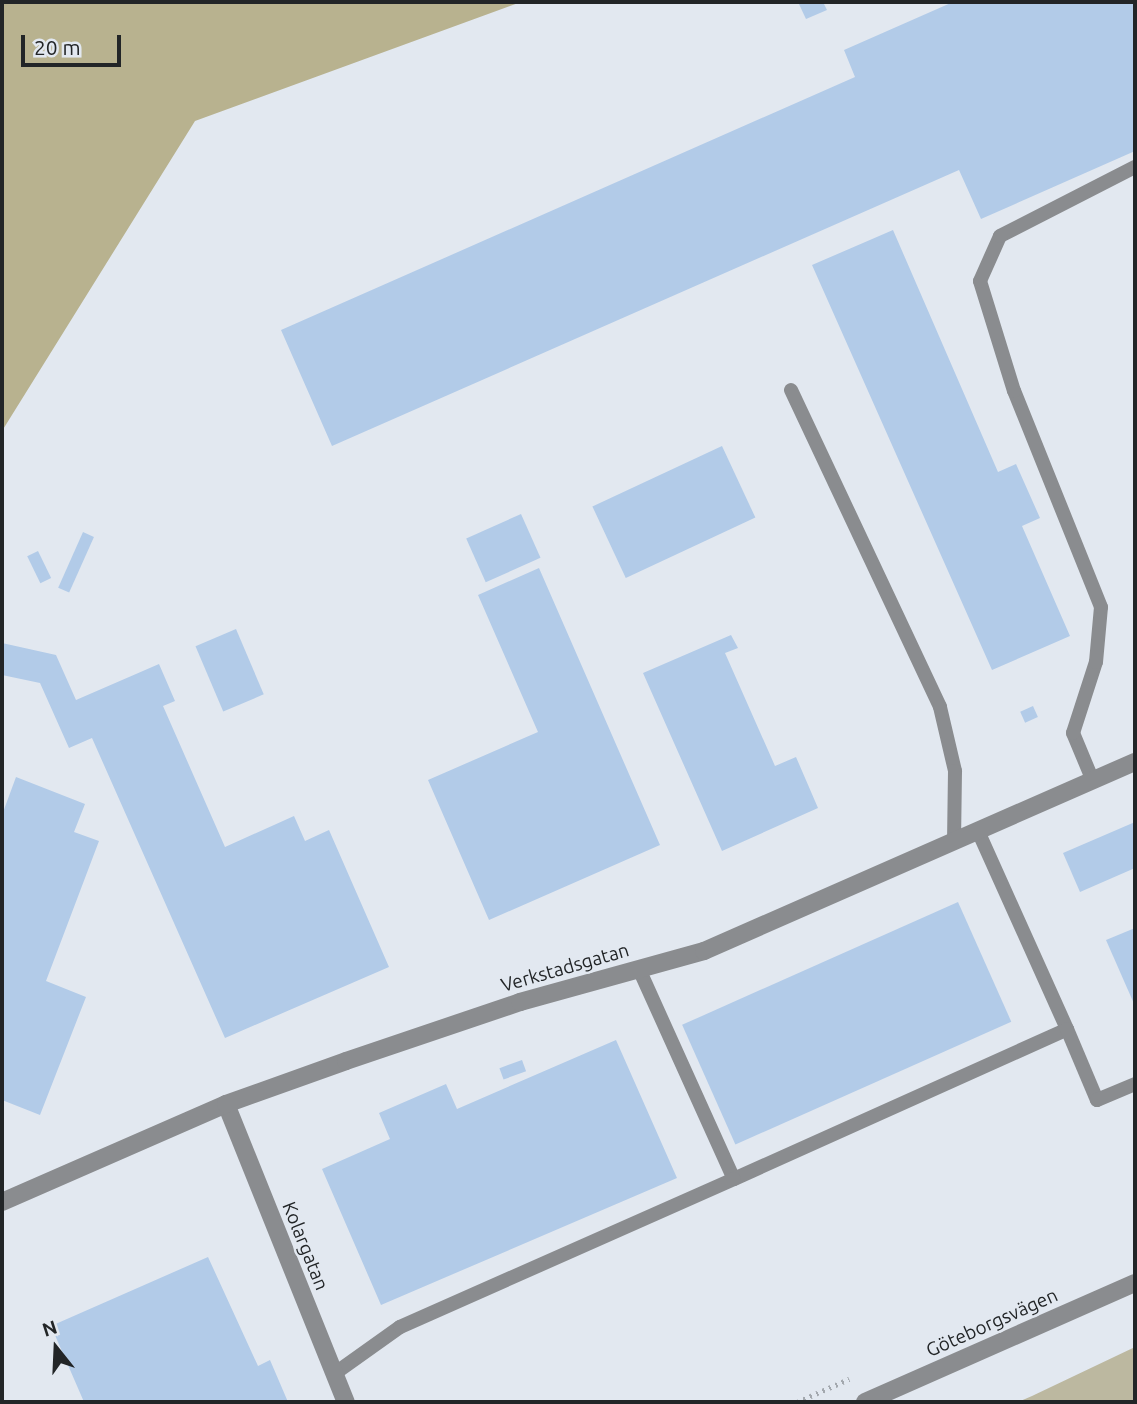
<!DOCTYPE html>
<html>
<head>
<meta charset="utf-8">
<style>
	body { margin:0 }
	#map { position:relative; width:1137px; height:1404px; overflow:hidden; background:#e2e8f0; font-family:Ubuntu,sans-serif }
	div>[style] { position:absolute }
	.green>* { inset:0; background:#bcb8a0 }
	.forest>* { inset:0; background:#b8b28f }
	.building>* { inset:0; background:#b2cbe8; transform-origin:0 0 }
	.path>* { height:4.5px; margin-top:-2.25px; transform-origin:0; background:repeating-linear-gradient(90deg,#a3a8ae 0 2px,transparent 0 7px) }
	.service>* { height:14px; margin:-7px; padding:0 7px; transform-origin:7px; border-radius:7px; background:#8a8c8f }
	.minor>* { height:18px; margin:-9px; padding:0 9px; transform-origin:9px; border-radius:9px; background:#8a8c8f }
	.tertiary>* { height:18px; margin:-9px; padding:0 9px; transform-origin:9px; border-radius:9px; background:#8a8c8f }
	span { translate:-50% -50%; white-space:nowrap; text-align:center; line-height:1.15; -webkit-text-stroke:5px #e2e8f0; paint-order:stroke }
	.street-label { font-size:19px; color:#222527 }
	.frame { position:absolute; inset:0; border:4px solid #222527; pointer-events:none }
	.north { position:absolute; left:21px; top:1313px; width:70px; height:70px; -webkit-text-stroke:5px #e2e8f0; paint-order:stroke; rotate:342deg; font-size:19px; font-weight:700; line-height:28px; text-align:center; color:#222527 }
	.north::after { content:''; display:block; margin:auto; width:24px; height:32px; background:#222527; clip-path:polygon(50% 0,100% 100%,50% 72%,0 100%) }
	.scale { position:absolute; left:21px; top:35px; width:100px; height:32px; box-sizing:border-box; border:4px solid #222527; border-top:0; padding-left:9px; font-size:21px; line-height:24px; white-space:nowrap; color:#222527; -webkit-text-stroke:5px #e2e8f0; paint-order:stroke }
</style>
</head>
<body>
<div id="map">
	<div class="green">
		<i style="clip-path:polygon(1135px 1347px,1135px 1402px,1018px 1402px,1032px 1396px)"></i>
	</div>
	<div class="forest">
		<i style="clip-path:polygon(2px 2px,521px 2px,195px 121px,2px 431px)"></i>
	</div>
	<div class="building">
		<i style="clip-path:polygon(798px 2px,823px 2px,827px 10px,806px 19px)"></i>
		<i style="clip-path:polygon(953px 2px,1135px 2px,1135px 151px,981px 219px,959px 170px,332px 446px,281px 330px,855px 77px,844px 50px)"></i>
		<i style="clip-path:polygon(893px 230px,998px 472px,1016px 464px,1040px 518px,1022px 526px,1070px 636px,992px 670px,812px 265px)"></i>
		<i style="left:722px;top:446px;width:79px;height:143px;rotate:65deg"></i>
		<i style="left:521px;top:514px;width:48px;height:60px;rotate:66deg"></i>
		<i style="left:83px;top:532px;width:12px;height:61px;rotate:24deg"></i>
		<i style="left:38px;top:551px;width:30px;height:12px;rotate:64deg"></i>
		<i style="clip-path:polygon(539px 568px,660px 845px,489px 920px,428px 780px,538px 732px,478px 595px)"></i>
		<i style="left:236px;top:629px;width:71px;height:44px;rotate:67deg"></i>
		<i style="clip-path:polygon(731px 635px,738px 648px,725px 653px,775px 766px,796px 757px,818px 808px,722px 851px,643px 673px)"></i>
		<i style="clip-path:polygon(2px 643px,56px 655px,76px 700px,159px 664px,175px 701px,163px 706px,225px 847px,294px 816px,305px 841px,329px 830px,389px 967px,225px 1038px,92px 738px,69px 748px,40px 683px,2px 675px)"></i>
		<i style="left:1033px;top:706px;width:12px;height:14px;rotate:66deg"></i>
		<i style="clip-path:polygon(16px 777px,85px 804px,74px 832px,99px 841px,46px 981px,86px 997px,40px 1115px,2px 1100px,2px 815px)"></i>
		<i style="clip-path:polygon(1135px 822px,1135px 868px,1080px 892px,1063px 853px)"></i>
		<i style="left:958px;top:902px;width:131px;height:302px;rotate:66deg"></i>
		<i style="clip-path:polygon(1135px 928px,1135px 1006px,1106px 940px)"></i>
		<i style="clip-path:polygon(616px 1040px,677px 1178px,381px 1305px,322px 1169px,390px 1139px,379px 1113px,446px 1084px,457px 1109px)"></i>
		<i style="left:522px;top:1060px;width:12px;height:24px;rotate:70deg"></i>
		<i style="clip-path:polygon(208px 1257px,258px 1366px,270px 1360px,288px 1402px,84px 1402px,51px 1326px)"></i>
	</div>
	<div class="path">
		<i style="left:797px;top:1402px;width:57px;rotate:-23.9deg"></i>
	</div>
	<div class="service">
		<i style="left:791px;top:390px;width:350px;rotate:64.8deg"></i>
		<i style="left:940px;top:707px;width:66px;rotate:76.8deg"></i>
		<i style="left:955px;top:771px;width:70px;rotate:90.8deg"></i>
		<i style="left:1093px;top:781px;width:52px;rotate:-112.6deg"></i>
		<i style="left:1073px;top:733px;width:75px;rotate:-72.1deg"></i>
		<i style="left:1096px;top:662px;width:55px;rotate:-84.8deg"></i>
		<i style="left:1101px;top:607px;width:233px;rotate:-111.9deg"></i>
		<i style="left:1014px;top:391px;width:115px;rotate:-107.2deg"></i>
		<i style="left:980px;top:281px;width:49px;rotate:-66deg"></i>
		<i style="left:1000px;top:236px;width:152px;rotate:-27.1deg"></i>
		<i style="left:639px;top:969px;width:230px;rotate:65.7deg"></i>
		<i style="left:734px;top:1179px;width:365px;rotate:-24.2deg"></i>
		<i style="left:1067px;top:1029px;width:217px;rotate:-114.2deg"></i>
		<i style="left:1067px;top:1029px;width:77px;rotate:67.1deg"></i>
		<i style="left:1097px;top:1100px;width:41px;rotate:-22.8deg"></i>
		<i style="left:334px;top:1374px;width:81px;rotate:-35.5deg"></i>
		<i style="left:400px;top:1327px;width:365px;rotate:-23.9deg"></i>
	</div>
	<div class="minor">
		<i style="left:226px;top:1104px;width:321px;rotate:68.1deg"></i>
		<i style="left:2px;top:1202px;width:244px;rotate:-23.6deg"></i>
		<i style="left:226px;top:1104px;width:127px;rotate:-19.7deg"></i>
		<i style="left:346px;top:1061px;width:184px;rotate:-18.7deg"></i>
		<i style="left:520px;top:1002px;width:191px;rotate:-15.5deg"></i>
		<i style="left:704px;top:951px;width:471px;rotate:-23.7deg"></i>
	</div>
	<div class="tertiary">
		<i style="left:865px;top:1402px;width:295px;rotate:-23.8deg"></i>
	</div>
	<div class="street-label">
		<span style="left:565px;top:968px;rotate:-16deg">Verkstadsgatan</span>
		<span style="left:305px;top:1246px;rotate:68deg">Kolargatan</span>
		<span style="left:992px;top:1323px;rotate:-24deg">Göteborgsvägen</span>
	</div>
	<div class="frame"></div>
	<div class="north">N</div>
	<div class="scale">20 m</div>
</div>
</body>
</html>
